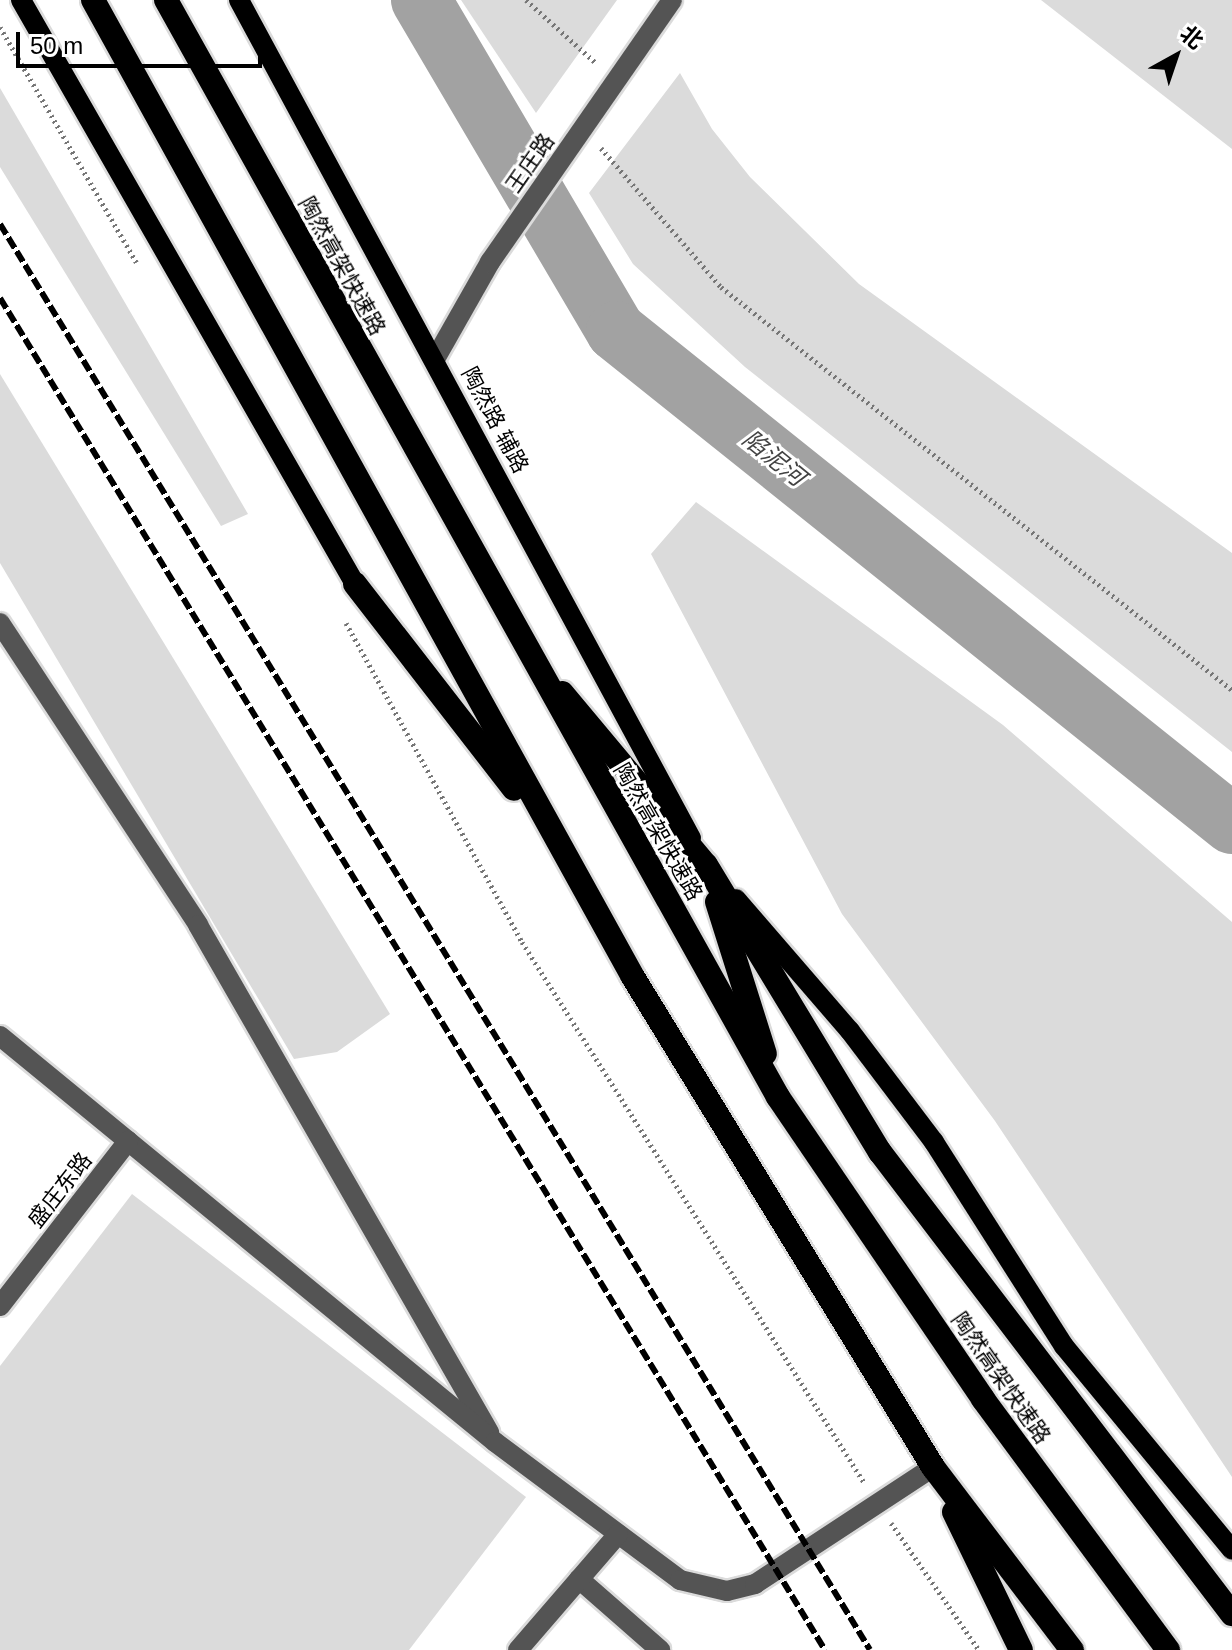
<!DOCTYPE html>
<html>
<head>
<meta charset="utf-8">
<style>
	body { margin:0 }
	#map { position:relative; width:1232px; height:1650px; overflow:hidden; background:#fff; font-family:Arial,"Noto Sans SC",sans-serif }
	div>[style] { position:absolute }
	.green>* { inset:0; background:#dbdbdb }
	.river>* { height:60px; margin:-30px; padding:0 30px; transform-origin:30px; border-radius:30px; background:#a2a2a2 }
	.path>* { height:5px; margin-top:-2.5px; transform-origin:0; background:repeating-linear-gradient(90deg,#767676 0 2px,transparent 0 6px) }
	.roads { filter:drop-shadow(2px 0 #dbdbdb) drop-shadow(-2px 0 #dbdbdb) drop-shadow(0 2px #dbdbdb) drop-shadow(0 -2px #dbdbdb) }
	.minor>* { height:20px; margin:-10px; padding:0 10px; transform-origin:10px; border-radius:10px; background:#545454 }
	.major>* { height:20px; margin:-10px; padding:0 10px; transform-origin:10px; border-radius:10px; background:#000 }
	.highway>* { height:24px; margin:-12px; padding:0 12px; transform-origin:12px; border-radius:12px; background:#000 }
	.rail>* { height:6px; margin-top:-3px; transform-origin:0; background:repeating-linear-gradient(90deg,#000 0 12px,transparent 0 16px) }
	span { translate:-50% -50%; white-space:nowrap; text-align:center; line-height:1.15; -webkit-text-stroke:6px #fff; paint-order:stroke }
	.street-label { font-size:22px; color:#000 }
	.water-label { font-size:24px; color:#434343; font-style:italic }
	.north { position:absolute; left:1136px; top:16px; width:80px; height:80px; -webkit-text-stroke:6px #fff; paint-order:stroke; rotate:40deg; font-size:22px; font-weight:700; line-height:32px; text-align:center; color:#000 }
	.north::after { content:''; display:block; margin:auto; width:28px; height:36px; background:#000; clip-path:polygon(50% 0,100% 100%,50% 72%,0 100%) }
	.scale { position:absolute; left:16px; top:32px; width:246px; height:36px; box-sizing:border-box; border:4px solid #000; border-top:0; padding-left:10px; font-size:24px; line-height:28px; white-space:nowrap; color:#000; -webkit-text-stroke:6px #fff; paint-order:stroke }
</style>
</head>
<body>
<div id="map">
	<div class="green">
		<i style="clip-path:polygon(461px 0,617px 0,536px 113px)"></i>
		<i style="clip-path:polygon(1041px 0,1232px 0,1232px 149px)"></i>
		<i style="clip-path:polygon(680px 73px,712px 129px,750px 177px,859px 284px,1232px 553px,1232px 752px,745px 367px,633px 264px,589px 193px)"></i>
		<i style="clip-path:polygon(0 88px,248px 514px,221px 526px,0 167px)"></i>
		<i style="clip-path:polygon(0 374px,390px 1014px,337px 1052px,294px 1059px,0 563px)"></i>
		<i style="clip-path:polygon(696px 502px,1003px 725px,1232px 922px,1232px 1477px,995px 1121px,842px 914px,651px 554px)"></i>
		<i style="clip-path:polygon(132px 1194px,526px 1497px,409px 1650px,0 1650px,0 1366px)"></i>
	</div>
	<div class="river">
		<i style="left:421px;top:0;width:384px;rotate:59.5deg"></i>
		<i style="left:616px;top:331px;width:789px;rotate:38.67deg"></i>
	</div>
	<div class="path">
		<i style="left:526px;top:0;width:94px;rotate:42deg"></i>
		<i style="left:0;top:27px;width:272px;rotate:59.9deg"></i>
		<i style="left:601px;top:148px;width:184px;rotate:49.2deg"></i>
		<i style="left:721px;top:287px;width:651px;rotate:38.26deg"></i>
		<i style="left:346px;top:623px;width:364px;rotate:61.1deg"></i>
		<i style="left:522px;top:942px;width:641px;rotate:57.67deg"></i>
		<i style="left:891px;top:1523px;width:155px;rotate:55.3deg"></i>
	</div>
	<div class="roads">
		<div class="minor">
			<i style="left:435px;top:359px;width:112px;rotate:-60.4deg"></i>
			<i style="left:490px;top:262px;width:319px;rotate:-55.2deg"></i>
			<i style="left:0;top:623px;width:361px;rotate:56.7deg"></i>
			<i style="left:198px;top:925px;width:585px;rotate:60.15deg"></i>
			<i style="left:0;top:1036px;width:640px;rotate:39.36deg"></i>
			<i style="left:495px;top:1442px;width:231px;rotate:36.7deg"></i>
			<i style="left:680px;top:1580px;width:48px;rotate:13.2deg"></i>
			<i style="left:727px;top:1591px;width:29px;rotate:-14deg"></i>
			<i style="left:755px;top:1584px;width:213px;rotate:-33.3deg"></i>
			<i style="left:0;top:1306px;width:209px;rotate:-52.2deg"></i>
			<i style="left:579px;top:1579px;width:108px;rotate:41.2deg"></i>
			<i style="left:518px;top:1650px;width:153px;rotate:-49.2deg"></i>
		</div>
		<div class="major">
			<i style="left:21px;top:0;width:673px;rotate:60.23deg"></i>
			<i style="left:239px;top:0;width:952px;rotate:61.66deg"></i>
			<i style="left:736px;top:899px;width:174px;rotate:49.2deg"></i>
			<i style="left:850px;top:1031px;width:139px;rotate:52.9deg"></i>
			<i style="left:934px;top:1142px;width:242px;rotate:57.5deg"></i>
			<i style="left:1064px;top:1346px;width:264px;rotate:50.5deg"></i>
		</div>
		<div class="highway">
			<i style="left:93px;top:0;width:1116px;rotate:61.07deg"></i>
			<i style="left:633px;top:977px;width:575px;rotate:58.52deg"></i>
			<i style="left:933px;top:1467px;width:230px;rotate:52.8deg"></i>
			<i style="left:166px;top:0;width:1256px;rotate:60.84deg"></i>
			<i style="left:778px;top:1097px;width:365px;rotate:55.8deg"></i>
			<i style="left:983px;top:1399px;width:312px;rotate:53.6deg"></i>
			<i style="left:355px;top:584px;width:259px;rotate:52.2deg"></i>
			<i style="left:562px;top:693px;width:224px;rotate:50.1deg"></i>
			<i style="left:706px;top:865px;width:336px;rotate:58.8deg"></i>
			<i style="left:880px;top:1152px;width:581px;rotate:52.7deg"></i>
			<i style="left:717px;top:902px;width:159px;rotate:72.5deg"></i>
			<i style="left:954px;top:1512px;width:153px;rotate:64.1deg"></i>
		</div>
	</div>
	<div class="rail">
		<i style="left:0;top:224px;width:1670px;rotate:58.61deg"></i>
		<i style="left:0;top:298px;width:1584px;rotate:58.61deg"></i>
	</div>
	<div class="street-label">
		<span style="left:530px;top:163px;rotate:-55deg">王庄路</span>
		<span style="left:342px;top:266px;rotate:61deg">陶然高架快速路</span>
		<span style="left:495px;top:420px;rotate:62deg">陶然路 辅路</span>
		<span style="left:658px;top:832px;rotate:60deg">陶然高架快速路</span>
		<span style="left:60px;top:1190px;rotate:-52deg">盛庄东路</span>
		<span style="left:1001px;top:1378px;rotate:55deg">陶然高架快速路</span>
	</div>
	<div class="water-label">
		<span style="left:774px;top:458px;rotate:39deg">陷泥河</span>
	</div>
	<div class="north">北</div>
	<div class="scale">50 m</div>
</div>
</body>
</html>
